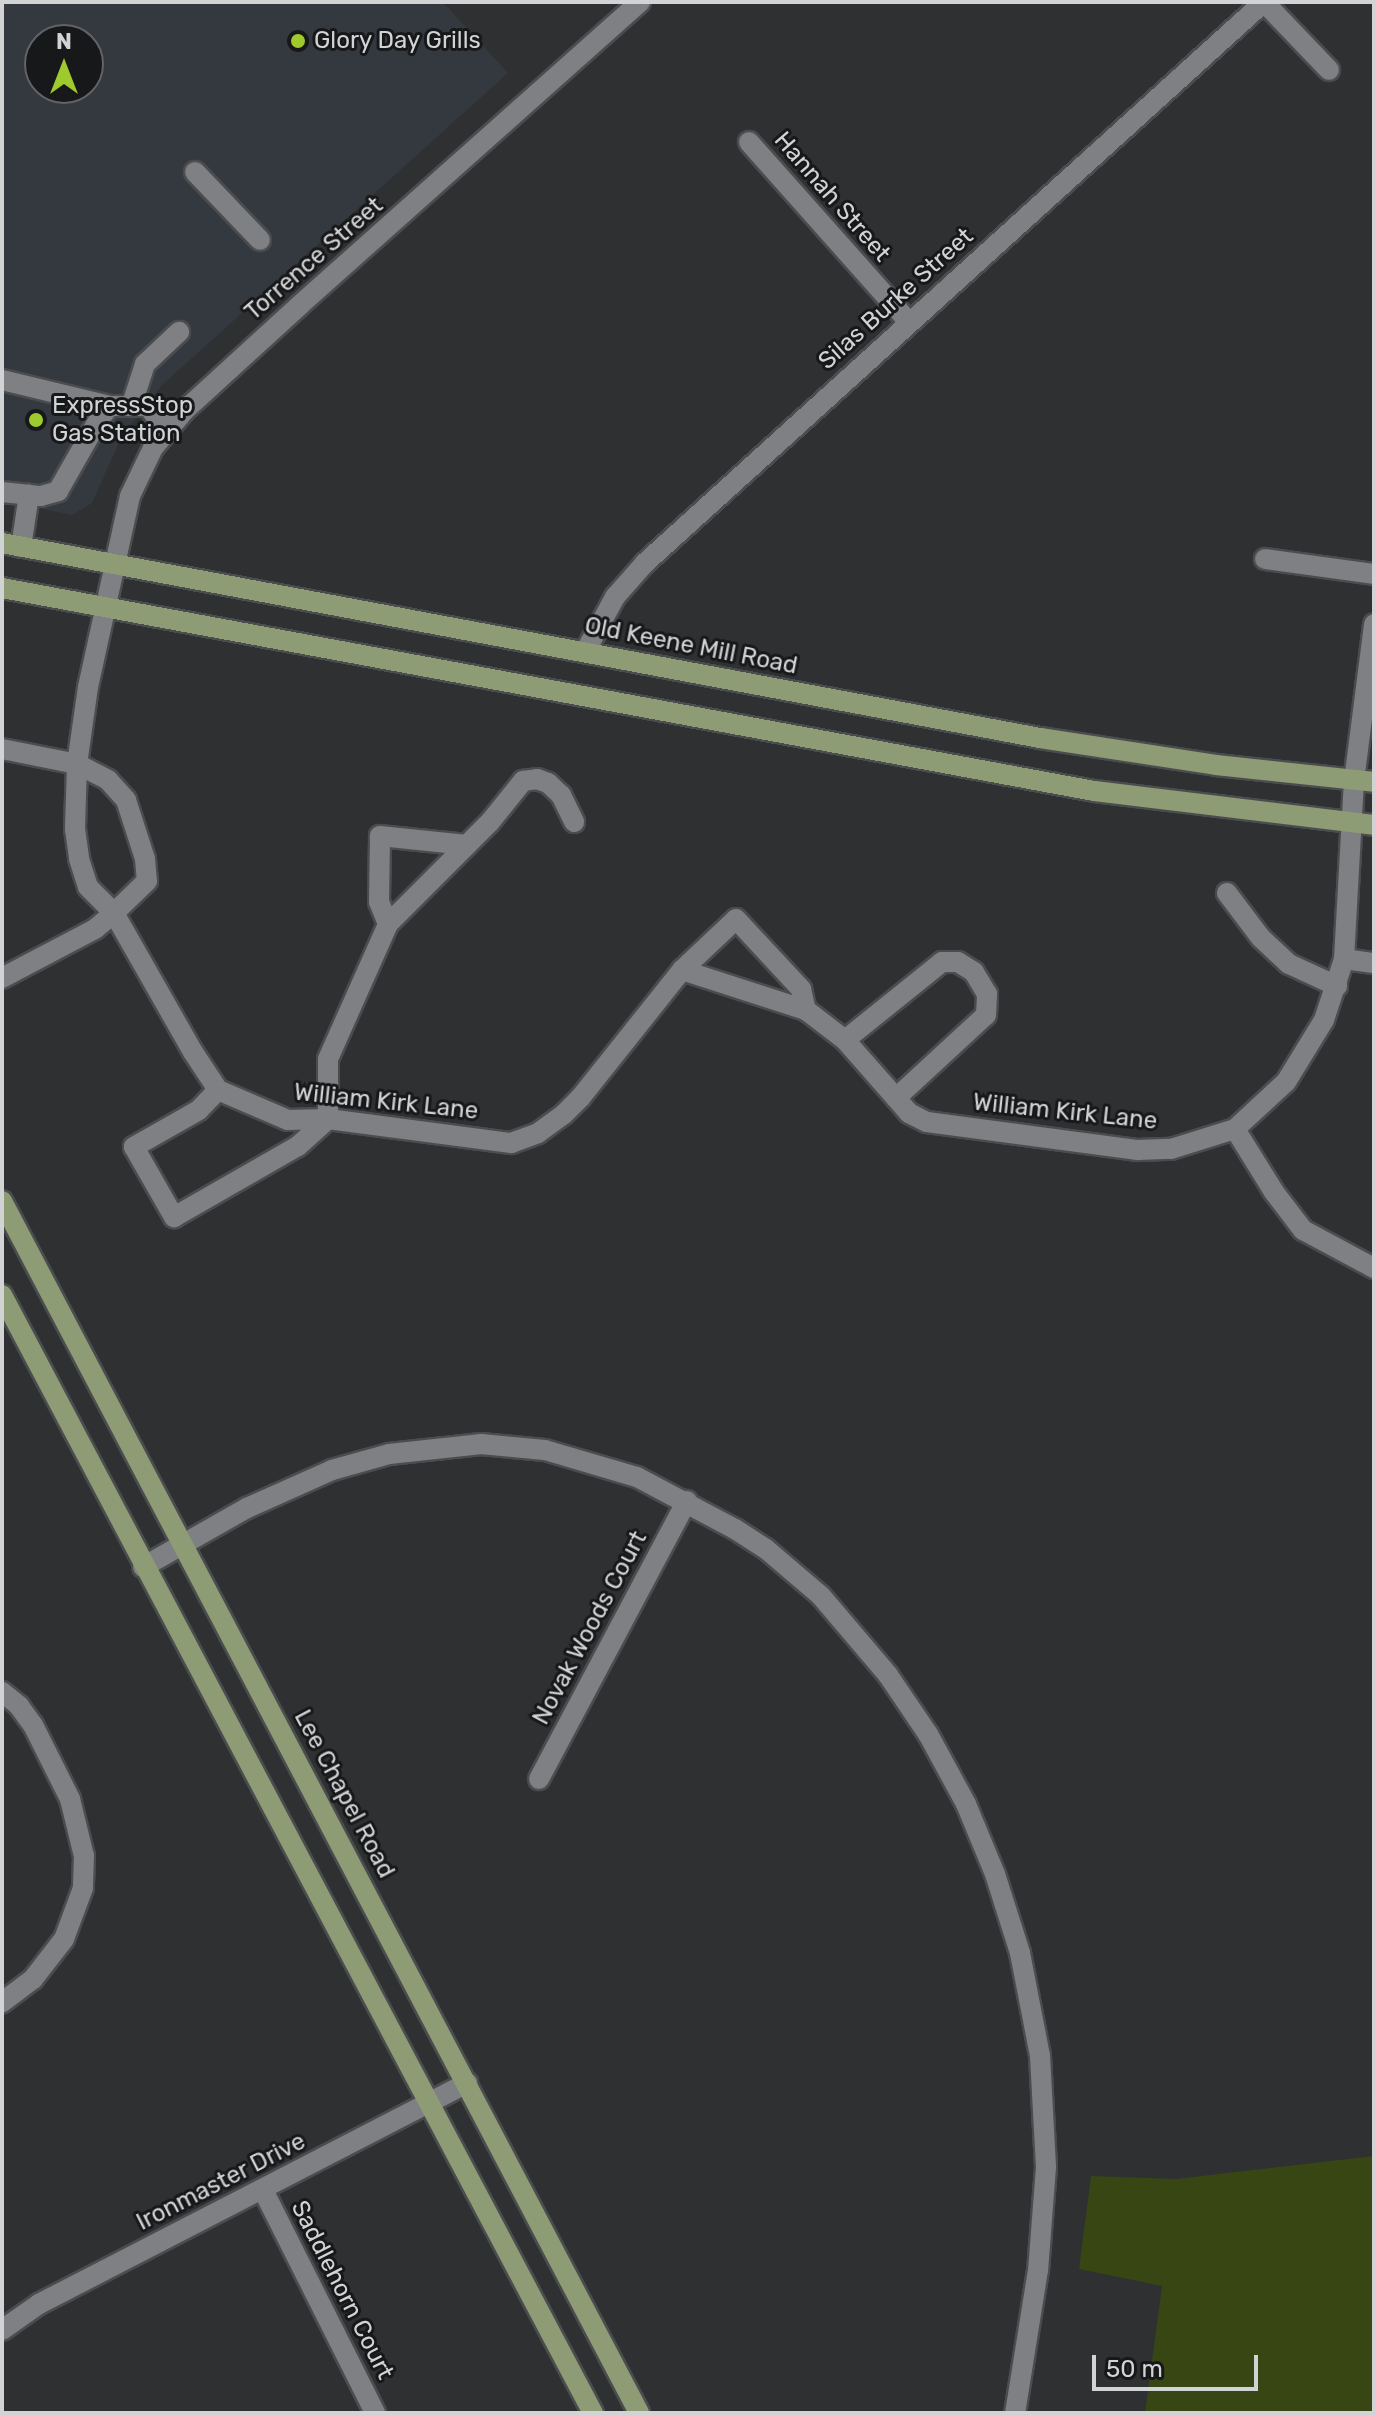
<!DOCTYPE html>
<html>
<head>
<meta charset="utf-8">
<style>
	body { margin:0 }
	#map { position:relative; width:1376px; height:2415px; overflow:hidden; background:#2e3032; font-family:Rubik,sans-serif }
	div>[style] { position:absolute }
	.built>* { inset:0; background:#343940 }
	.green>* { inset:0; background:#374613 }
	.roads { filter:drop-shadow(2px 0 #4b4c4e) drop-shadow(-2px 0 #4b4c4e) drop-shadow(0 2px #4b4c4e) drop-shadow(0 -2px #4b4c4e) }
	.minor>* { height:20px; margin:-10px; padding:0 10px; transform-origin:10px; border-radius:10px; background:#7e8083 }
	.major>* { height:20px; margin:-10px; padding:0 10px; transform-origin:10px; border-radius:10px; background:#8d9c75 }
	.dots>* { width:22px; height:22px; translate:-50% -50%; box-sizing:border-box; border:4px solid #171819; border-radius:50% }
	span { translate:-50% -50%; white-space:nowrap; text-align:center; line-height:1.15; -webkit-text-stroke:6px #171819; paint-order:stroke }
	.poi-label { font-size:24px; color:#d2d3d5 }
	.left { translate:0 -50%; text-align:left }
	.street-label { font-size:24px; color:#d2d3d5 }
	.frame { position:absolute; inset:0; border:4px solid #d2d3d5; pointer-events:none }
	.north { position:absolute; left:24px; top:24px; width:80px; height:80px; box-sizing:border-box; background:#171819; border:2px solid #626364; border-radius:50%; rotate:0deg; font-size:22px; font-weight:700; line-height:32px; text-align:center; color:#d2d3d5 }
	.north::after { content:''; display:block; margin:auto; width:28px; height:36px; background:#9fca2d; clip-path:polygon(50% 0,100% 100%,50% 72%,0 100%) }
	.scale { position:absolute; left:1092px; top:2355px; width:166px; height:36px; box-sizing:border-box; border:4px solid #d2d3d5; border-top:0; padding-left:10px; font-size:24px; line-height:28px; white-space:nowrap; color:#d2d3d5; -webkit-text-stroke:6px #171819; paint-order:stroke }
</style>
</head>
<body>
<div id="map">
	<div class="built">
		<i style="clip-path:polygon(evenodd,2px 2px,443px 2px,508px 73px,162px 385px,121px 438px,92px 503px,72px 515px,2px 501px,2px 2px,40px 40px,88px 40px,88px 88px,40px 88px,40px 40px)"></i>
	</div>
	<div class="green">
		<i style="clip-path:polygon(1374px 2156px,1374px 2413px,1145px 2413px,1162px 2286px,1079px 2269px,1091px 2176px,1176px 2179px)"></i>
	</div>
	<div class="roads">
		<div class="minor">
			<i style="left:640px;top:2px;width:455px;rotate:138.3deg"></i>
			<i style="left:300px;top:305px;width:157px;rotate:137.6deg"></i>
			<i style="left:184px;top:411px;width:48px;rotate:130deg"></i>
			<i style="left:153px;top:448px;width:53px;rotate:115.6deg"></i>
			<i style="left:130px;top:496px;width:196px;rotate:102.4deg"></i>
			<i style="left:88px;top:687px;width:78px;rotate:98.1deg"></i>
			<i style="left:77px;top:764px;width:35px;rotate:27deg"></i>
			<i style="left:108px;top:780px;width:27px;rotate:48deg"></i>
			<i style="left:126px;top:800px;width:62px;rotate:72.1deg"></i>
			<i style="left:145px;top:859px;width:22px;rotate:85deg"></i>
			<i style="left:147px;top:881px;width:46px;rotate:135.9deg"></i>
			<i style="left:114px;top:913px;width:160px;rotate:60.4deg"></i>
			<i style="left:193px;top:1052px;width:45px;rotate:56.7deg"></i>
			<i style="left:218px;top:1090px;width:76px;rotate:23.2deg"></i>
			<i style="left:288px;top:1120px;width:40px;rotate:-1.4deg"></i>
			<i style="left:328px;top:1119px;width:185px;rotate:7.5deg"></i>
			<i style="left:511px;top:1143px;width:29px;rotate:-20deg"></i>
			<i style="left:538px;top:1133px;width:31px;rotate:-36deg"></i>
			<i style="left:563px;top:1115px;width:25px;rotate:-45deg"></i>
			<i style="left:581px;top:1097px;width:162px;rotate:-51.5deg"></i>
			<i style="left:682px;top:970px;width:74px;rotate:-43.4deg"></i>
			<i style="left:736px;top:919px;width:96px;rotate:47.1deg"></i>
			<i style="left:801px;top:989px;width:22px;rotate:77deg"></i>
			<i style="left:806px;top:1010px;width:49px;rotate:37.6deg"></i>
			<i style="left:845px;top:1040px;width:77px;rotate:48.7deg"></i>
			<i style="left:896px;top:1098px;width:122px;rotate:-42.7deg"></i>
			<i style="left:986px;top:1015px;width:21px;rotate:-87deg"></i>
			<i style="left:987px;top:994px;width:26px;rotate:-121deg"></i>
			<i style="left:974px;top:972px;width:19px;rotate:-148deg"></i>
			<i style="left:958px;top:962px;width:16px;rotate:180deg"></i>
			<i style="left:942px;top:962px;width:124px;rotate:141.2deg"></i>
			<i style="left:1264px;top:2px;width:94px;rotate:46.3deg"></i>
			<i style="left:749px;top:142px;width:241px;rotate:48.4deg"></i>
			<i style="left:195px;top:172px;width:94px;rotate:46.3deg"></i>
			<i style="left:2px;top:380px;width:111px;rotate:13.5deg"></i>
			<i style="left:132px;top:404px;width:42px;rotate:-72deg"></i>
			<i style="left:145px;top:364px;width:47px;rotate:-43.3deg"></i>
			<i style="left:2px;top:492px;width:39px;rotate:6deg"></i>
			<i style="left:41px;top:496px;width:18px;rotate:-16deg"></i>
			<i style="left:58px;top:491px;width:83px;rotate:-60.3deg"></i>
			<i style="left:99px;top:419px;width:17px;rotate:-50deg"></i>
			<i style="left:110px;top:406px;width:38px"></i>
			<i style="left:148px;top:406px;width:31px;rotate:53deg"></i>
			<i style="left:21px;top:547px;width:53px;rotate:-81.3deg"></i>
			<i style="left:1265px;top:559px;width:110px;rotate:7.8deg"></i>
			<i style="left:585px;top:652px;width:63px;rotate:-61.4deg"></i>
			<i style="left:615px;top:597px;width:45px;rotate:-48.6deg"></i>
			<i style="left:645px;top:563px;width:835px;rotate:-42.19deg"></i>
			<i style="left:2px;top:749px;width:76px;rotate:11.3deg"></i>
			<i style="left:77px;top:764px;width:65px;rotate:91.8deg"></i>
			<i style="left:75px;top:829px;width:30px;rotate:82deg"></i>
			<i style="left:79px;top:859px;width:29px;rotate:72deg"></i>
			<i style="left:88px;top:887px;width:37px;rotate:45deg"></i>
			<i style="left:114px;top:913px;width:25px;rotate:140deg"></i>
			<i style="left:95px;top:929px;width:105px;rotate:152.2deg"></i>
			<i style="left:1227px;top:893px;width:56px;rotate:52.9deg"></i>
			<i style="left:1261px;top:938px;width:38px;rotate:43deg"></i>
			<i style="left:1289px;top:964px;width:53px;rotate:24.6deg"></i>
			<i style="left:388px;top:924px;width:144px;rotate:-45deg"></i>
			<i style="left:490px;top:822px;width:53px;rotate:-51.2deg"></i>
			<i style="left:523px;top:781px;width:14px;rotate:-8deg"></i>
			<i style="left:537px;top:779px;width:12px;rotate:20deg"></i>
			<i style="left:548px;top:783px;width:18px;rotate:43deg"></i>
			<i style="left:561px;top:795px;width:30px;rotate:64deg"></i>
			<i style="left:1344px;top:959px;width:30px;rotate:8deg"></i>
			<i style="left:682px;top:970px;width:130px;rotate:17.9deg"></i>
			<i style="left:218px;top:1090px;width:28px;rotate:134deg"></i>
			<i style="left:199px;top:1110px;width:75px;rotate:150.4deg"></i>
			<i style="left:134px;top:1147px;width:81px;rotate:60.3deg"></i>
			<i style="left:174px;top:1217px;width:143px;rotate:-29.8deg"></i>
			<i style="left:298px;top:1146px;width:40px;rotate:-42deg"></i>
			<i style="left:328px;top:1119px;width:60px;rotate:-90deg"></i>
			<i style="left:328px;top:1059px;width:148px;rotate:-66deg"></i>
			<i style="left:388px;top:924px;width:24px;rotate:-112deg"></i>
			<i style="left:379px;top:902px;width:66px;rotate:-89.1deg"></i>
			<i style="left:380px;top:836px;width:87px;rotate:5.9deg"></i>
			<i style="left:896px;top:1098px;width:20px;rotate:49deg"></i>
			<i style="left:909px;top:1113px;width:20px;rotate:27deg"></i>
			<i style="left:927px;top:1122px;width:213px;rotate:7.6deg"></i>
			<i style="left:1138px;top:1150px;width:33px;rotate:-2deg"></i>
			<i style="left:1171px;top:1149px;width:67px;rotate:-17.4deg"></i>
			<i style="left:1235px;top:1129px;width:69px;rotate:-42.7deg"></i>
			<i style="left:1286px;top:1082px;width:73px;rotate:-58.5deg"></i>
			<i style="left:1324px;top:1020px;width:64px;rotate:-71.8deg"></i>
			<i style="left:1344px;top:959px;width:178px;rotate:-86.8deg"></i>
			<i style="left:1354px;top:781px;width:158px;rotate:-82.7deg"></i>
			<i style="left:1235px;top:1129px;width:74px;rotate:58.2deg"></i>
			<i style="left:1274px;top:1192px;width:48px;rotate:52.7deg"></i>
			<i style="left:1303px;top:1230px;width:81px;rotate:28.2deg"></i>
			<i style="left:143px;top:1567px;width:120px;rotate:-29.6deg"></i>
			<i style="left:247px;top:1508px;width:93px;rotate:-24.1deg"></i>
			<i style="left:332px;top:1470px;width:59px;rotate:-15.7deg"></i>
			<i style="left:389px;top:1454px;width:93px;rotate:-6.2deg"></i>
			<i style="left:481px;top:1444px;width:64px;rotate:5.4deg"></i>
			<i style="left:545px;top:1450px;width:96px;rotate:16.4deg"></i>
			<i style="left:637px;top:1477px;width:111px;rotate:28deg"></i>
			<i style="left:735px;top:1529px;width:37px;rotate:33deg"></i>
			<i style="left:766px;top:1549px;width:72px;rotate:40.5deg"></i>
			<i style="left:821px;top:1596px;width:104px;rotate:49.7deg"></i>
			<i style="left:888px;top:1675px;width:71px;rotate:55.9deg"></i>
			<i style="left:928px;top:1734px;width:80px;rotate:61.5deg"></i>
			<i style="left:966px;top:1804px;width:76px;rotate:67.5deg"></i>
			<i style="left:995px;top:1874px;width:83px;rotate:72.4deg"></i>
			<i style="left:1020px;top:1953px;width:105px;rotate:79deg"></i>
			<i style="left:1040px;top:2056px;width:111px;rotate:86.9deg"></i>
			<i style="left:1046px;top:2167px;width:103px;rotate:94.4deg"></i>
			<i style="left:1038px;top:2270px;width:145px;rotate:99.1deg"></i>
			<i style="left:2px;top:1692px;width:22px;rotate:39deg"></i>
			<i style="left:19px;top:1706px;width:24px;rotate:54deg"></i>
			<i style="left:33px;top:1725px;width:83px;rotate:63.4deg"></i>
			<i style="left:70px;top:1799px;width:59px;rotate:76.2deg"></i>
			<i style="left:84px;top:1856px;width:32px;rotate:92deg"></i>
			<i style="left:83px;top:1888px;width:54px;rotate:110.4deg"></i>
			<i style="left:64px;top:1939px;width:51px;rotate:127.8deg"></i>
			<i style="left:33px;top:1979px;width:39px;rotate:143deg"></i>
			<i style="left:539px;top:1779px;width:315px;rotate:-62deg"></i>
			<i style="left:263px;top:2190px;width:250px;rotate:63.3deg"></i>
			<i style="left:2px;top:2330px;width:45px;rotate:-35.1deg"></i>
			<i style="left:39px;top:2304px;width:482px;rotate:-27.3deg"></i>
		</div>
		<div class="major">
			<i style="left:2px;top:543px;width:1056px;rotate:10.64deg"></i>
			<i style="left:1040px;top:738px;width:178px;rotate:8.7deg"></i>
			<i style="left:1216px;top:765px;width:159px;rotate:6.1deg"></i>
			<i style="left:2px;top:588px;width:1111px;rotate:10.53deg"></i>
			<i style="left:1094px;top:791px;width:282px;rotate:6.9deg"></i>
			<i style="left:2px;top:1201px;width:1369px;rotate:62.27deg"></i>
			<i style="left:2px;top:1295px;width:1265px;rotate:62.14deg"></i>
		</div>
	</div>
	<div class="dots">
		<i style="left:298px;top:41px;background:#9fca2d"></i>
		<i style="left:36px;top:420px;background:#9fca2d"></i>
	</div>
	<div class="poi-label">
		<span class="left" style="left:314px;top:41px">Glory Day Grills</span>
		<span class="left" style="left:52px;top:420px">ExpressStop<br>Gas Station</span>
	</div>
	<div class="street-label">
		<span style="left:832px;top:197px;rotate:49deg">Hannah Street</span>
		<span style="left:314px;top:259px;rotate:-41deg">Torrence Street</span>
		<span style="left:896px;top:299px;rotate:-42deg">Silas Burke Street</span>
		<span style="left:691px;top:646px;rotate:11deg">Old Keene Mill Road</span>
		<span style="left:386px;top:1102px;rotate:6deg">William Kirk Lane</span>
		<span style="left:1065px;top:1112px;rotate:6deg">William Kirk Lane</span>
		<span style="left:590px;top:1628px;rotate:-62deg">Novak Woods Court</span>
		<span style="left:344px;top:1794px;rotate:62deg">Lee Chapel Road</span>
		<span style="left:221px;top:2182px;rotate:-27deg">Ironmaster Drive</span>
		<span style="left:342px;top:2290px;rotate:63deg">Saddlehorn Court</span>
	</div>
	<div class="frame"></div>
	<div class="north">N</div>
	<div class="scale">50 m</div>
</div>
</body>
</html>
